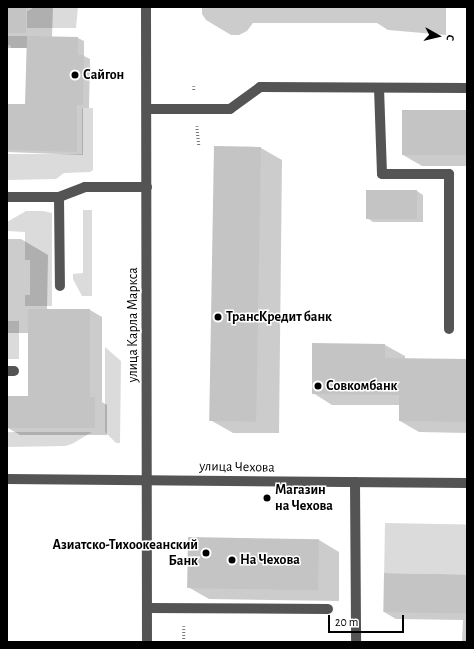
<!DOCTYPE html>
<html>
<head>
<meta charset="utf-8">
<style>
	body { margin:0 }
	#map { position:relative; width:474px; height:649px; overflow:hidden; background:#fff; font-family:"Alegreya Sans",sans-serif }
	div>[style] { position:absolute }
	.green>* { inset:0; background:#dbdbdb; transform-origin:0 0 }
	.shadow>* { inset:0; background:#0003 }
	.building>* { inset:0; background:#c4c4c4; transform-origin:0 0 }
	.path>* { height:2.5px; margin-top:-1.25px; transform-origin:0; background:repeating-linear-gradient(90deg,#767676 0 1px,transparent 0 3px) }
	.minor>* { height:10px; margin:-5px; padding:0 5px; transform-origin:5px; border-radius:5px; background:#545454 }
	.dots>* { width:11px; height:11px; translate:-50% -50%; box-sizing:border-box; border:2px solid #fff; border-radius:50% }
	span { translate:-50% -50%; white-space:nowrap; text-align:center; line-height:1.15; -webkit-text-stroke:3px #fff; paint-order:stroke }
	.poi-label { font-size:14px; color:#000; font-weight:700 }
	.left { translate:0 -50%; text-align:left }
	.right { translate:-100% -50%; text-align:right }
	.street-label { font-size:14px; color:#000 }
	.frame { position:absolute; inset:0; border:8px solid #000; pointer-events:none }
	.north { position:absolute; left:418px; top:16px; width:40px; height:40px; -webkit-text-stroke:3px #fff; paint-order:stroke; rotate:98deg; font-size:11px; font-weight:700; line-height:16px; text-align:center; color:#000 }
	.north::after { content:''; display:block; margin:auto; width:14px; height:18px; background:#000; clip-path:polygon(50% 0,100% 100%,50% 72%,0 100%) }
	.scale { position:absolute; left:328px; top:615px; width:76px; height:18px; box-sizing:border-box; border:2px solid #000; border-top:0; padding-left:5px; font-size:12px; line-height:14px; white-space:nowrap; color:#000; -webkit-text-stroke:3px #fff; paint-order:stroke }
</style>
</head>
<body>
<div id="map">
	<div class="green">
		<i style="clip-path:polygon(32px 7px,78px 7px,76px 28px,27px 28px,27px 11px,32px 9px)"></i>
		<i style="clip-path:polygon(7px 36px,27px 36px,28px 48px,11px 48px,10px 45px,7px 45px)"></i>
		<i style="clip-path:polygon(82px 108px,93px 108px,93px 170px,90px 172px,64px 173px,56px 179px,7px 180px,7px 154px,82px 154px)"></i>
		<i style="clip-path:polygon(83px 210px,92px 210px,92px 296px,82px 296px,73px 279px,73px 274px,83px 273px)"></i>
		<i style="clip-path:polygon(26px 211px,43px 211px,52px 213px,52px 306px,25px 306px,25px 295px,30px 295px,30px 260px,25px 260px,25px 232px,7px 231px,7px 222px)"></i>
		<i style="left:7px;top:321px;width:12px;height:38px"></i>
		<i style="clip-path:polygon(105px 347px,121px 361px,120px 443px,116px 443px,105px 432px)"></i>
		<i style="clip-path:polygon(7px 432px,92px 432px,72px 444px,65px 446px,7px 447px)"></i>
		<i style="left:385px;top:523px;width:82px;height:50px;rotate:1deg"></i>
	</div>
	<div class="shadow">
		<i style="clip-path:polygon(7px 7px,53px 7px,52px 37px,78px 38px,84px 41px,84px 56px,90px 59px,89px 108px,83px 108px,83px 155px,7px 152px,7px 105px,26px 105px,27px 48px,7px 48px)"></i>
		<i style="clip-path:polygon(202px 7px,446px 7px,446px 35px,388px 30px,377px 23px,253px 23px,247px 31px,239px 35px,231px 35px,206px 20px,202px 14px)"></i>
		<i style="clip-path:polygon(467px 111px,467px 166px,422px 166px,403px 155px)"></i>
		<i style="clip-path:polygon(215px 147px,261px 148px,282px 160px,279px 433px,233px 433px,212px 421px)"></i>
		<i style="clip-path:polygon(417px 191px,423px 195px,423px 222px,373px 222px,367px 218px)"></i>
		<i style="clip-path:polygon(7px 239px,21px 239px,48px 255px,47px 310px,90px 310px,102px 317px,102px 402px,107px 405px,107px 435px,20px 435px,8px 428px,29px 397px,29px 333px,7px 333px)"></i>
		<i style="clip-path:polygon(313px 344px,385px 345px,405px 356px,405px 360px,467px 360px,467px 433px,419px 432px,400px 421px,400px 405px,332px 405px,313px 393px)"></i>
		<i style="clip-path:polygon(319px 540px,339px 552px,339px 601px,209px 599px,188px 587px)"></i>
		<i style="clip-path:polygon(467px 576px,467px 642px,462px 642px,463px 620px,396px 619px,384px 612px)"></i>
	</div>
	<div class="building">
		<i style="left:7px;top:7px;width:19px;height:26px"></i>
		<i style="clip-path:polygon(27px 36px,78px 37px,78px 55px,84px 55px,83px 105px,77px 105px,77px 152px,7px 150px,7px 104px,25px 104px)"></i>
		<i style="left:402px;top:110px;width:65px;height:45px"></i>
		<i style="left:214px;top:146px;width:47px;height:275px;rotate:1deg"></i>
		<i style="left:366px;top:190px;width:51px;height:29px"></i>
		<i style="clip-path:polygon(28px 309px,90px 309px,90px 397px,95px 397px,95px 428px,7px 428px,7px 396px,28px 396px)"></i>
		<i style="clip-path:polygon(312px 343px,385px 344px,385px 358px,467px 359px,467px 422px,399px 421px,399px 395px,312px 394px)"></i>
		<i style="left:188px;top:537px;width:131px;height:51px;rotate:1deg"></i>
		<i style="left:384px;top:573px;width:83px;height:39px;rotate:1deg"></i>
	</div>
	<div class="path">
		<i style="left:194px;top:86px;width:5px;rotate:90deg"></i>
		<i style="left:197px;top:126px;width:20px;rotate:84deg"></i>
		<i style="left:184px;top:626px;width:16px;rotate:90deg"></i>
	</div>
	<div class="minor">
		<i style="left:146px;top:7px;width:635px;rotate:89.91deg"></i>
		<i style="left:379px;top:88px;width:86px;rotate:88deg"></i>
		<i style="left:382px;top:174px;width:67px"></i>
		<i style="left:449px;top:174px;width:155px;rotate:90deg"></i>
		<i style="left:147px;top:109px;width:83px"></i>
		<i style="left:230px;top:109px;width:37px;rotate:-36deg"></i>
		<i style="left:260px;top:87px;width:207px;rotate:0.3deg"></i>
		<i style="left:7px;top:197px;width:52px"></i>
		<i style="left:59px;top:197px;width:28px;rotate:-21deg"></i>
		<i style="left:85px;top:187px;width:62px"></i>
		<i style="left:59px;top:197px;width:89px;rotate:89.4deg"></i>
		<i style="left:7px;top:371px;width:7px"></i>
		<i style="left:7px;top:479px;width:460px;rotate:0.5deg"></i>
		<i style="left:355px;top:482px;width:160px;rotate:89.6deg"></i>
		<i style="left:147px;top:608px;width:181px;rotate:0.3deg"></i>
	</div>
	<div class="dots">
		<i style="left:75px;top:75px;background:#000"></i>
		<i style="left:218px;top:317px;background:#000"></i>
		<i style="left:318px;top:386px;background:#000"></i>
		<i style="left:267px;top:498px;background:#000"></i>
		<i style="left:206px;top:553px;background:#000"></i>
		<i style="left:232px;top:560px;background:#000"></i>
	</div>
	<div class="poi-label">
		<span class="left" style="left:83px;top:75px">Сайгон</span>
		<span class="left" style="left:226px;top:317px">ТрансКредит банк</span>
		<span class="left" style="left:326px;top:386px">Совкомбанк</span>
		<span class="left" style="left:275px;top:498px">Магазин<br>на Чехова</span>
		<span class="right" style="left:198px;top:553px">Азиатско-Тихоокеанский<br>Банк</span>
		<span class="left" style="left:240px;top:560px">На Чехова</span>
	</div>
	<div class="street-label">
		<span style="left:133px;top:325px;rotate:-90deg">улица Карла Маркса</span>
		<span style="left:237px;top:467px;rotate:1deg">улица Чехова</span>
	</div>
	<div class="frame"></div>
	<div class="north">С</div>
	<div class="scale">20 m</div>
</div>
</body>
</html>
